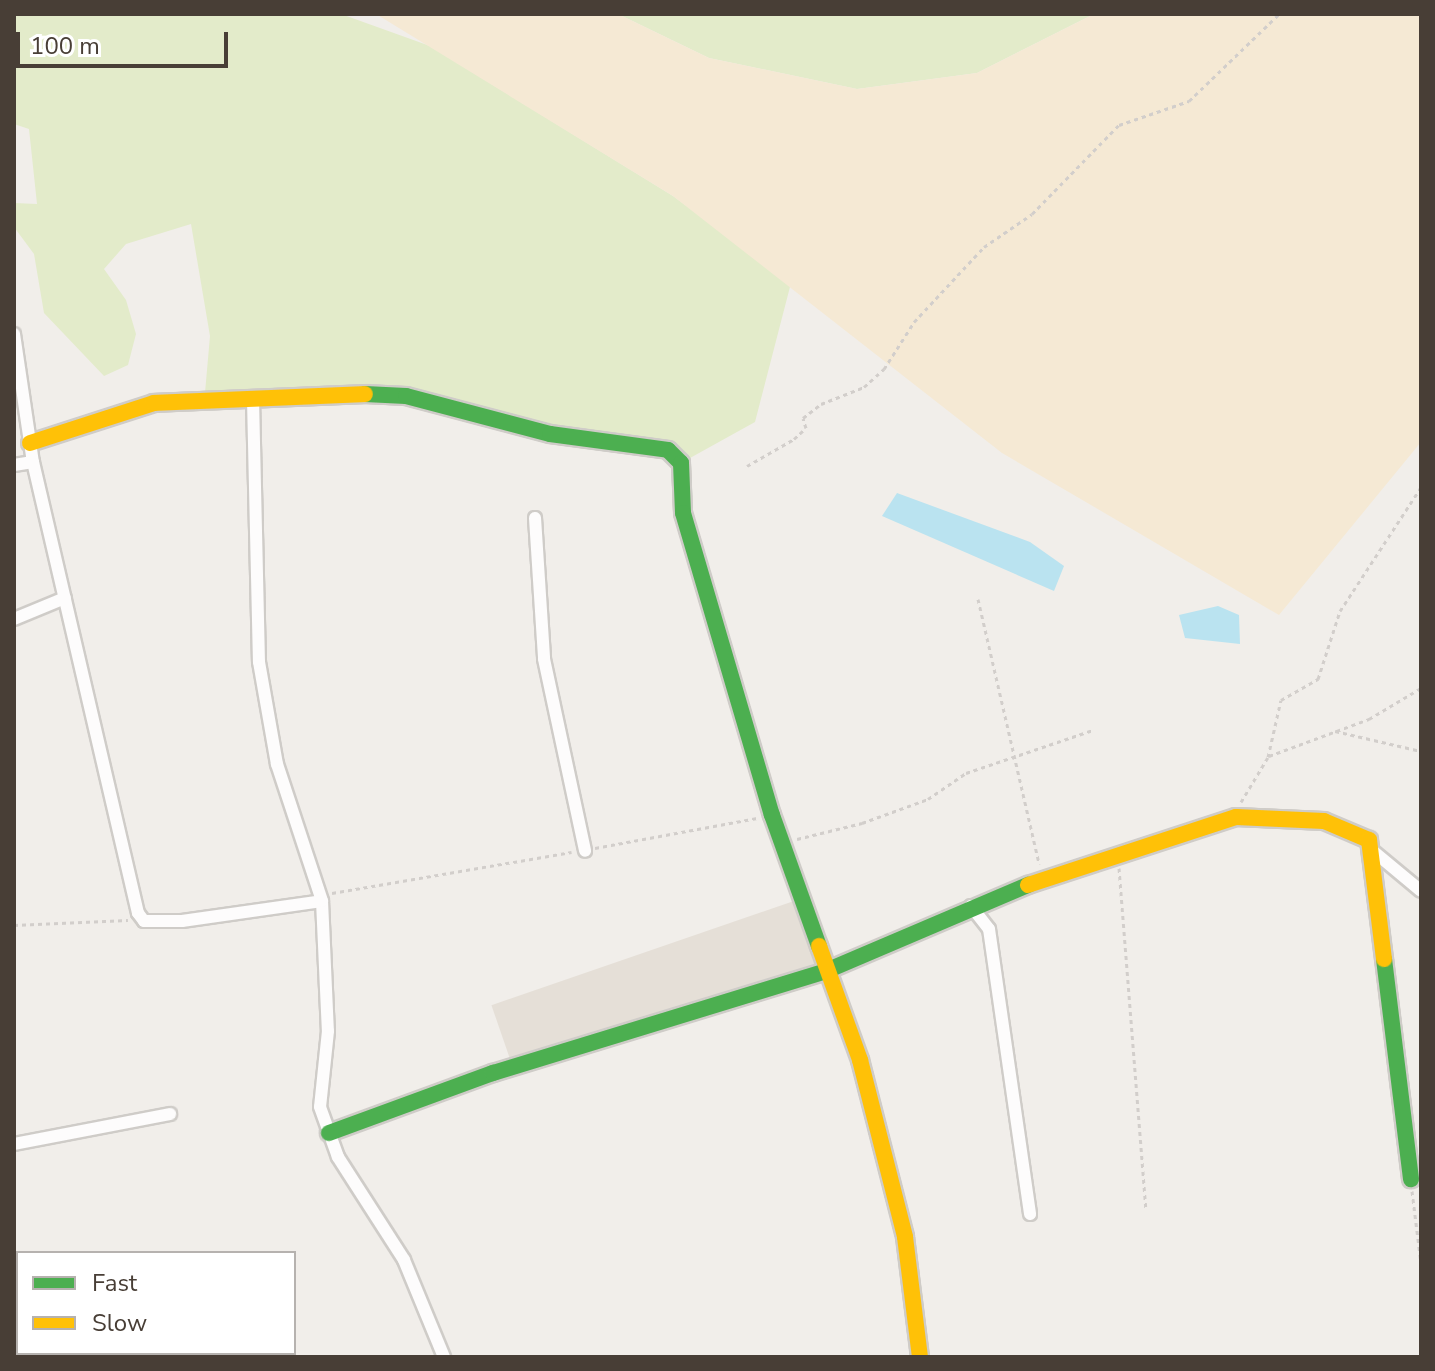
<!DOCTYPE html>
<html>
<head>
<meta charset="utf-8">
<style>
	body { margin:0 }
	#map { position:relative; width:1435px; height:1371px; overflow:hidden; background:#f1eeea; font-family:"Nunito Sans",sans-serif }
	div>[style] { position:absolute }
	.residential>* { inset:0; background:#e5dfd7; transform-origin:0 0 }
	.green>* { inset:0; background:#e3ebca }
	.sand>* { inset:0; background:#f5e9d4 }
	.water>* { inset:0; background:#bae3f0 }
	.path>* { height:3px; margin-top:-1.5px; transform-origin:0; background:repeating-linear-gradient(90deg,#d2cecb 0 4px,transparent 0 8px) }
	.roads { filter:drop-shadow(2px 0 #cfccc8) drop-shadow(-2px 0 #cfccc8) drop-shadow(0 2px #cfccc8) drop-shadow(0 -2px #cfccc8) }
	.street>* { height:12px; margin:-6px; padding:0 6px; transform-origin:6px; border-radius:6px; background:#fdfcfc }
	.fast>* { height:16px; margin:-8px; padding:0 8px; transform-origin:8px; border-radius:8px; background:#4caf50 }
	.slow>* { height:16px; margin:-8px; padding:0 8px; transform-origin:8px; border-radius:8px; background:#ffc107 }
	span { translate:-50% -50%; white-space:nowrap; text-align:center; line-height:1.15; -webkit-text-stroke:7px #fff; paint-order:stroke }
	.frame { position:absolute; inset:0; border:16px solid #483e36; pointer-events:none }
	.legend { position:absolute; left:16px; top:1251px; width:280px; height:104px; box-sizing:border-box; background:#fff; border:2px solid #b6b2af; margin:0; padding:10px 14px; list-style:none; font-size:24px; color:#483e36 }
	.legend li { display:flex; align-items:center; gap:16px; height:40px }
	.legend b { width:40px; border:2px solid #b6b2af }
	.scale { position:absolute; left:16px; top:32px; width:212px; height:36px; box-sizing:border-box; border:4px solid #483e36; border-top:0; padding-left:10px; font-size:24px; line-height:28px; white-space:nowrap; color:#483e36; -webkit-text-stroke:6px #fff; paint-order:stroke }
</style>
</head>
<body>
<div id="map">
	<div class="residential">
		<i style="left:794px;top:901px;width:75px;height:320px;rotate:71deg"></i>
	</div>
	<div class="green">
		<i style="clip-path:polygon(14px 14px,341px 14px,430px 46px,673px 196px,791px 283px,755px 422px,681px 463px,668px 450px,406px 396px,204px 404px,210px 336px,191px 224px,126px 244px,104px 269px,126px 300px,136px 334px,128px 365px,104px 376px,44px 313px,34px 254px,14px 227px,14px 203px,37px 204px,29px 129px,14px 124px)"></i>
		<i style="clip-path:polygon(618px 14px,1094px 14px,977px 73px,857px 89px,709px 58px)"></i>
	</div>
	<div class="sand">
		<i style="clip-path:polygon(376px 14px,618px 14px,709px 58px,857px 89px,977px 73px,1094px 14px,1421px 14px,1421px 442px,1279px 615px,1002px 453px,673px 196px)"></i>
	</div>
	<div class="water">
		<i style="clip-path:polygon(897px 493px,1030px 542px,1064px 566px,1054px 591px,882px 516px)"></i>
		<i style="clip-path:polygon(1218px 606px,1239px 615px,1240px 644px,1185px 638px,1179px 615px)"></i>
	</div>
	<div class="path">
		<i style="left:747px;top:466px;width:54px;rotate:-29.9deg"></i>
		<i style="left:794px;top:439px;width:16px;rotate:-43deg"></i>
		<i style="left:806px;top:428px;width:10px;rotate:-107deg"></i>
		<i style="left:803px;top:418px;width:23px;rotate:-38deg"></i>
		<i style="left:821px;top:404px;width:46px;rotate:-21.6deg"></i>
		<i style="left:864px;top:387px;width:27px;rotate:-42deg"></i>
		<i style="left:884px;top:369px;width:56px;rotate:-57.4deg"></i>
		<i style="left:914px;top:322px;width:103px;rotate:-47deg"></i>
		<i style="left:984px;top:247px;width:58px;rotate:-34.5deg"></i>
		<i style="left:1032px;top:214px;width:124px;rotate:-45.7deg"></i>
		<i style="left:1119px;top:125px;width:74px;rotate:-18.9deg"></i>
		<i style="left:1189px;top:101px;width:125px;rotate:-44deg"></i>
		<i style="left:978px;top:599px;width:272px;rotate:77deg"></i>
		<i style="left:1335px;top:731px;width:88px;rotate:13.1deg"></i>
		<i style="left:1269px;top:756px;width:107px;rotate:-20.3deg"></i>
		<i style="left:1369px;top:719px;width:61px;rotate:-30.8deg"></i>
		<i style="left:1241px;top:802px;width:52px;rotate:-59deg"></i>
		<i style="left:1268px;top:757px;width:58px;rotate:-77.2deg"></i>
		<i style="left:1281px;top:700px;width:43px;rotate:-29.6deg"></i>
		<i style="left:1318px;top:679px;width:71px;rotate:-72.1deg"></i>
		<i style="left:1340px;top:611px;width:148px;rotate:-56.8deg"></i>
		<i style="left:797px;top:839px;width:67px;rotate:-13.8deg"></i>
		<i style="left:862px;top:823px;width:70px;rotate:-20deg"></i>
		<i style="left:928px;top:799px;width:46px;rotate:-34.4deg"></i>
		<i style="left:966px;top:773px;width:134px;rotate:-18.7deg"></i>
		<i style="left:595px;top:848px;width:165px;rotate:-10.5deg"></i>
		<i style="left:1119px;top:868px;width:342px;rotate:85.5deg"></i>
		<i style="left:332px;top:893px;width:243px;rotate:-9.7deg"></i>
		<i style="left:14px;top:925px;width:114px;rotate:-2.5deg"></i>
		<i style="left:1412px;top:1191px;width:73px;rotate:82.9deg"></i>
	</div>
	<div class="roads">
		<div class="street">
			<i style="left:14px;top:334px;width:129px;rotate:81.6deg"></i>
			<i style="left:33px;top:462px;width:463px;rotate:76.9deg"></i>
			<i style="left:138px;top:913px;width:10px;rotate:53deg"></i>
			<i style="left:144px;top:921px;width:38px"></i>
			<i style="left:182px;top:921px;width:141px;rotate:-8.1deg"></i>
			<i style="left:322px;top:901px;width:130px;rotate:87.4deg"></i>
			<i style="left:328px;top:1031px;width:76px;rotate:96deg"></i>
			<i style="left:320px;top:1107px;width:53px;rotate:70.2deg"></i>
			<i style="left:338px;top:1157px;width:122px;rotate:57.3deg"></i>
			<i style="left:404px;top:1260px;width:105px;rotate:67.6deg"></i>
			<i style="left:253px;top:399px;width:263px;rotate:88.7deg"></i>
			<i style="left:259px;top:662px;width:104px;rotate:80deg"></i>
			<i style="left:277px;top:764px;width:144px;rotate:71.8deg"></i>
			<i style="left:14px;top:465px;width:19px;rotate:-9deg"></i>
			<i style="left:535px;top:518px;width:141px;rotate:86.3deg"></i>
			<i style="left:544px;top:659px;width:196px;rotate:77.9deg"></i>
			<i style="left:14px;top:619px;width:55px;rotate:-22.4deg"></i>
			<i style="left:1373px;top:851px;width:62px;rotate:39.8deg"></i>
			<i style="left:971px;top:906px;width:29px;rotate:52deg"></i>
			<i style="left:989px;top:929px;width:288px;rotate:81.8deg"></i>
			<i style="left:14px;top:1144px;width:159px;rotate:-10.9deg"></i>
		</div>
		<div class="fast">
			<i style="left:365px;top:394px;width:41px;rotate:2.8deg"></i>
			<i style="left:406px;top:396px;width:149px;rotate:14.8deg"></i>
			<i style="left:550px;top:434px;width:119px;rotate:7.7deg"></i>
			<i style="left:668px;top:450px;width:18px;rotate:45deg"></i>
			<i style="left:681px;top:463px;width:50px;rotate:87.7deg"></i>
			<i style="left:683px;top:513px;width:315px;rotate:73.6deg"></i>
			<i style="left:772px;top:815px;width:139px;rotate:70.3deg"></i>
			<i style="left:1384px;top:959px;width:222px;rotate:83deg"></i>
			<i style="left:329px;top:1133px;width:175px;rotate:-20.1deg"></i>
			<i style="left:493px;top:1073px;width:348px;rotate:-17deg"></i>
			<i style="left:826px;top:971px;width:220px;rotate:-23.1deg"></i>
		</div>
		<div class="slow">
			<i style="left:30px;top:443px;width:130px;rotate:-17.9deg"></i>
			<i style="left:154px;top:403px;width:211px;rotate:-2.4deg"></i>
			<i style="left:1028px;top:885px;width:219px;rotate:-18.1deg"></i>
			<i style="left:1236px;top:817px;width:88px;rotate:2.6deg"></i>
			<i style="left:1324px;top:821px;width:49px;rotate:22.9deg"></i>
			<i style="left:1369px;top:840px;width:120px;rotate:82.8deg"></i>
			<i style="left:819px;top:946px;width:121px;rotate:70.2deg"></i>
			<i style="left:860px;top:1060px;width:183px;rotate:75.7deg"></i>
			<i style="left:905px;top:1237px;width:121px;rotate:82.9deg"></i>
		</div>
	</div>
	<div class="frame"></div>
	<ul class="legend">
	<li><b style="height:10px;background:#4caf50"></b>Fast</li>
	<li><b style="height:10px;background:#ffc107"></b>Slow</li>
	</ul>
	<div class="scale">100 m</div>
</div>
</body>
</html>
